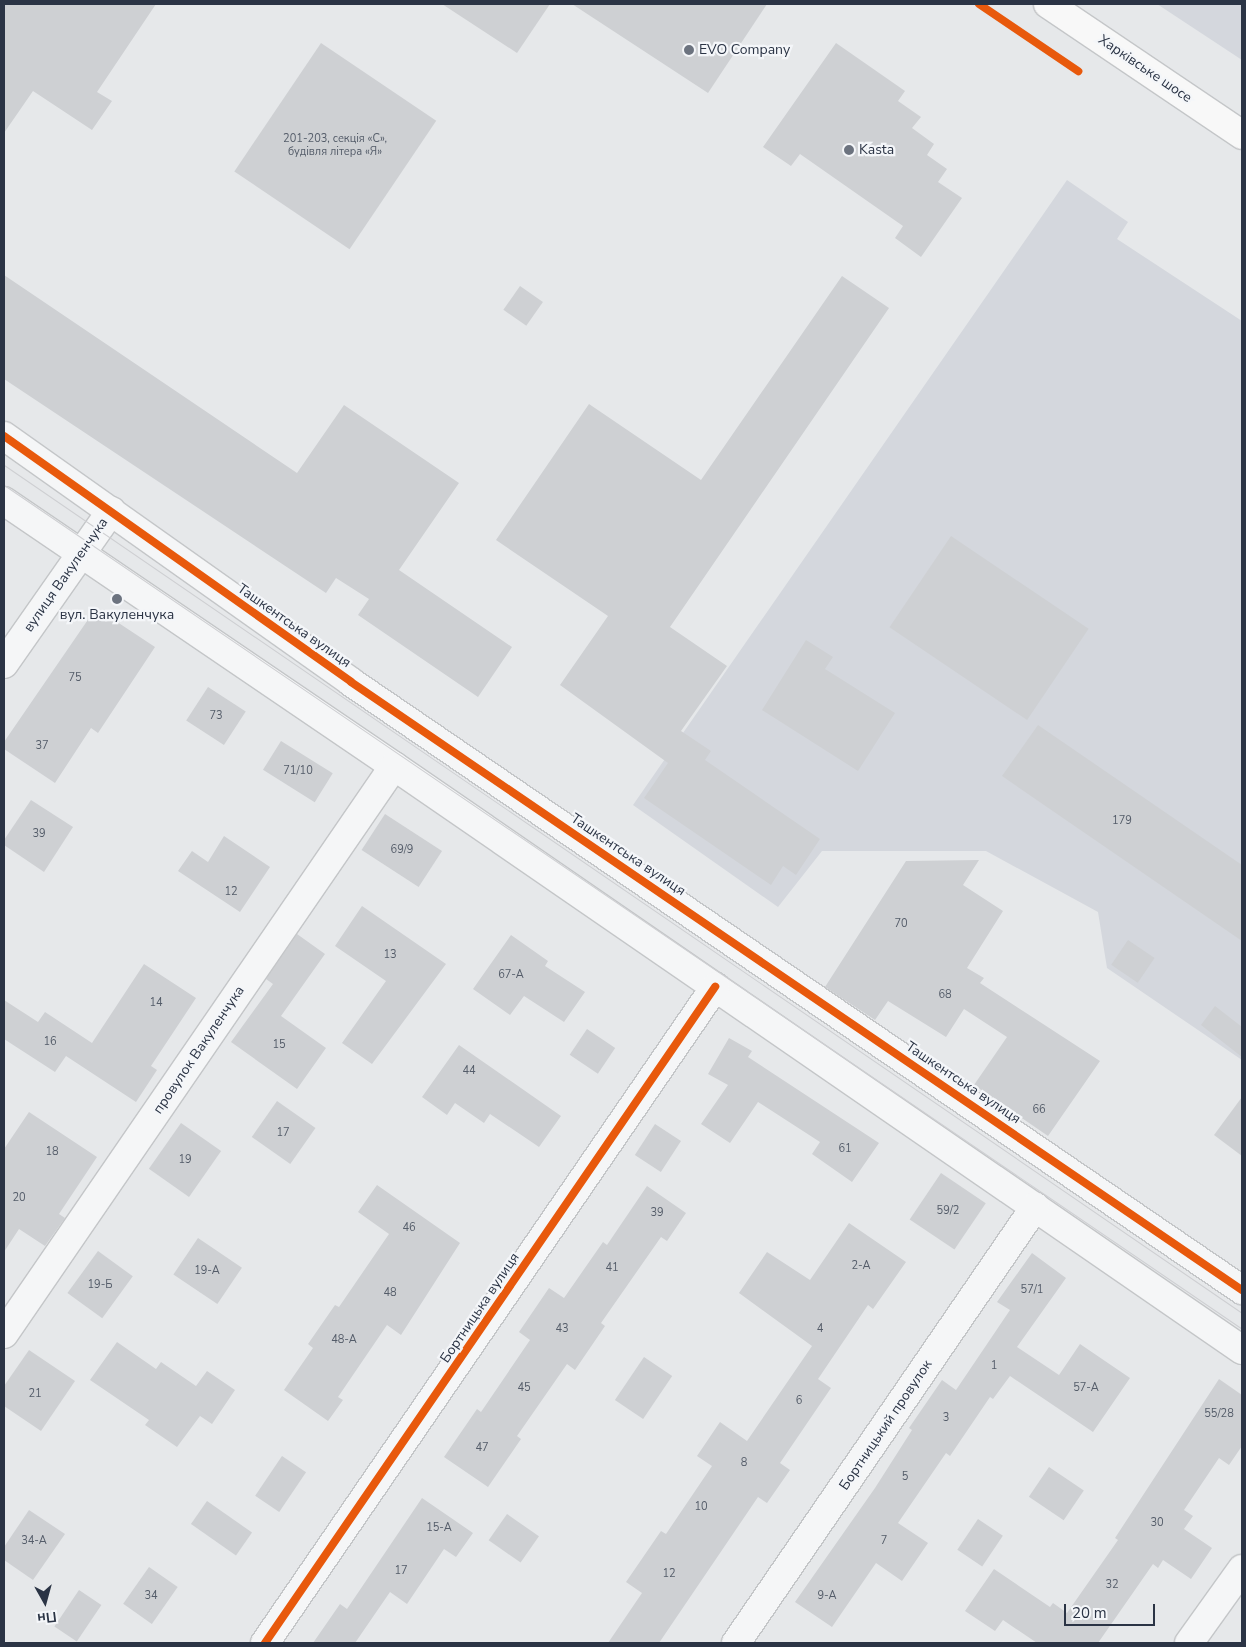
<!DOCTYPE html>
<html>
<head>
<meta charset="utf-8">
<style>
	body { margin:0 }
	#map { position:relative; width:1246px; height:1647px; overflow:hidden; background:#e6e8ea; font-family:"Nunito Sans",sans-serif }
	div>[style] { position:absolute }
	.built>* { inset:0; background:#d4d7dd }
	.building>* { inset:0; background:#ced0d3; transform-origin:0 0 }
	.roads { filter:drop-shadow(1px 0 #c4c6c8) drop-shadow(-1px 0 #c4c6c8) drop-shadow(0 1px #c4c6c8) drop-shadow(0 -1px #c4c6c8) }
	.minor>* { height:28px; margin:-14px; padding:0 14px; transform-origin:14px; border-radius:14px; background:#f5f6f7 }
	.major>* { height:28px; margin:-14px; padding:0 14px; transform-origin:14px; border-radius:14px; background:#f8f8f8 }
	.tram>* { height:1px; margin:-0.5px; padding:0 0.5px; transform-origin:0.5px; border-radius:0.5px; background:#cecfd2 }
	.cycleway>* { height:8px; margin:-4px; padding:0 4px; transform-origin:4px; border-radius:4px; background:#e8590c }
	.dots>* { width:14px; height:14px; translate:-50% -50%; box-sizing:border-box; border:2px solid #f4f6f9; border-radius:50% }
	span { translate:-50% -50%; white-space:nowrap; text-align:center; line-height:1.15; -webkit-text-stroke:4.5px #f4f6f9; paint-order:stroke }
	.number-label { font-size:11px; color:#545c69 }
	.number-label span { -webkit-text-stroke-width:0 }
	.poi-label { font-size:14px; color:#2b3445 }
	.left { translate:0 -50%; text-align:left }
	.street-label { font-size:14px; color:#2b3445 }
	.frame { position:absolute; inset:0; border:5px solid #2b3445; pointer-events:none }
	.north { position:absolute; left:20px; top:1577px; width:50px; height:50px; -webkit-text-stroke:4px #f4f6f9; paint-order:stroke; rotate:173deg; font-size:14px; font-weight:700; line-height:20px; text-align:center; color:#2b3445 }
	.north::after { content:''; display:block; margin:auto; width:18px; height:22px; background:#2b3445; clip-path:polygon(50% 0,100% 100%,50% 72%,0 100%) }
	.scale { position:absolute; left:1064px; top:1604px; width:91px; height:22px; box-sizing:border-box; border:2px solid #2b3445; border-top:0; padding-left:6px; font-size:15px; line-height:18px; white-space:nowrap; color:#2b3445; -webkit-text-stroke:4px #f4f6f9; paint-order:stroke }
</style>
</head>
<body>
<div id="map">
	<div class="built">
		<i style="clip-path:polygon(1157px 4px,1242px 4px,1242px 60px)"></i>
		<i style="clip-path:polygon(1067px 180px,1128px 222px,1117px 239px,1242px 321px,1242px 1060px,1107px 968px,1098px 912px,986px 851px,822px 851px,778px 907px,633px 805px)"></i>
	</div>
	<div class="building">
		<i style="clip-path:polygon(4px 4px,156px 4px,97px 92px,112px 101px,92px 130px,33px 91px,4px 133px)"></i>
		<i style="clip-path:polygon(442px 4px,550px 4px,517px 53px)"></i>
		<i style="clip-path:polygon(572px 4px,767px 4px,708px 93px)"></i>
		<i style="left:321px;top:43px;width:139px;height:155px;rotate:34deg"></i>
		<i style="clip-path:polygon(836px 43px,905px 91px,898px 101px,921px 117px,912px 128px,934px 144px,927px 155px,947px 169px,938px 182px,962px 198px,921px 257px,895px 238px,903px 226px,800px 154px,791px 166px,763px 147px)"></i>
		<i style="clip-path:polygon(4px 275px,297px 473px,344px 405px,459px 483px,399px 570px,512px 647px,478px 697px,358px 615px,369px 599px,336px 578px,326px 593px,4px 379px)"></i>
		<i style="clip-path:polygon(842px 276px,889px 308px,670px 627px,727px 666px,681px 731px,711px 751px,705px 760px,820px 839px,796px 875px,783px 866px,771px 885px,644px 798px,668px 763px,560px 685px,608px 616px,496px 540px,589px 404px,701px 480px)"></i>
		<i style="left:520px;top:286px;width:28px;height:29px;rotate:35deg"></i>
		<i style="left:951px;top:536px;width:166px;height:110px;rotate:34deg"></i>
		<i style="clip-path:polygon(96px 608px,155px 647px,98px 733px,91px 728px,55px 783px,4px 749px,4px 742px)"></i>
		<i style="clip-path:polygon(806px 640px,833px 657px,825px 669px,895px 713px,858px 771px,762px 710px)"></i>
		<i style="left:208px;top:687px;width:45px;height:40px;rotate:33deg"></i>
		<i style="clip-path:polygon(1038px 725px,1242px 865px,1242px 941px,1002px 776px)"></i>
		<i style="left:281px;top:741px;width:61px;height:34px;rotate:32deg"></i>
		<i style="clip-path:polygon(31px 800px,73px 827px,44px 872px,4px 845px,4px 840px)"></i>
		<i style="left:385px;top:814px;width:68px;height:43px;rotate:33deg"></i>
		<i style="clip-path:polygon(224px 836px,270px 867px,240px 912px,178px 871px,192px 851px,208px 862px)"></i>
		<i style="clip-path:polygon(979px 860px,963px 885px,1003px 911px,967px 968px,984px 978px,980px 983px,1100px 1061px,1048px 1136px,974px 1085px,1007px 1037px,964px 1009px,946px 1037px,888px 1001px,875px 1020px,825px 987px,906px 861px)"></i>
		<i style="clip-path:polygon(362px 906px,446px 964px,372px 1064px,342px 1043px,386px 981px,335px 946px)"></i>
		<i style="clip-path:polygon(297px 934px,325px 954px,281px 1016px,326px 1048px,297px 1089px,231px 1042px,273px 984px,266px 979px)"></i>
		<i style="clip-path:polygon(511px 935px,548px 961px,545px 966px,585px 992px,564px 1022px,524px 996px,510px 1015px,473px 989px)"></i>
		<i style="left:1128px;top:940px;width:32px;height:30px;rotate:34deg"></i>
		<i style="clip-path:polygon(144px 964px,196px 998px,151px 1066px,157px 1070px,136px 1102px,66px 1056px,55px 1072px,4px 1039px,4px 1000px,38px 1022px,45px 1012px,92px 1043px)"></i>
		<i style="clip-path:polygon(1215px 1006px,1242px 1027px,1242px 1057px,1201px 1025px)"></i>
		<i style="left:587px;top:1029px;width:34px;height:31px;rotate:34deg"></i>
		<i style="clip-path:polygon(729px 1038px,752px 1051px,748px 1057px,879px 1143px,852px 1182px,812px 1154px,820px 1142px,758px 1102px,730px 1143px,701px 1124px,728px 1085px,708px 1074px)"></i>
		<i style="clip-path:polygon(459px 1045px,561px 1116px,539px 1147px,490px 1114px,484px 1123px,455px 1103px,447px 1115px,422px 1097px)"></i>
		<i style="clip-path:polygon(1242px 1097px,1242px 1156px,1214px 1135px)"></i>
		<i style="left:277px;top:1101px;width:47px;height:44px;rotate:35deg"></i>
		<i style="clip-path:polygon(29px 1112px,97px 1157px,59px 1214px,65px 1218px,45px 1246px,19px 1229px,4px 1252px,4px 1149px)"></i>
		<i style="left:181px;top:1123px;width:49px;height:56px;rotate:35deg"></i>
		<i style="left:655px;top:1124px;width:31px;height:37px;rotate:33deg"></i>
		<i style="left:941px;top:1173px;width:54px;height:56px;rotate:34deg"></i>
		<i style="clip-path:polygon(377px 1185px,460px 1243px,401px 1335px,387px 1325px,338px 1397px,343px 1400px,328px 1421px,284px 1390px,313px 1348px,308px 1344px,335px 1305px,339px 1307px,389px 1234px,358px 1212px)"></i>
		<i style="clip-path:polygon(647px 1186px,686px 1213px,667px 1241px,661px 1237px,601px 1323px,605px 1326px,575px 1370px,567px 1364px,517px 1436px,521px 1439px,488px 1487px,444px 1457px,477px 1409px,481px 1412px,530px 1340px,519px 1332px,549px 1288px,564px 1298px,603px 1242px,607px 1245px)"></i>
		<i style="clip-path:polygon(849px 1223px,906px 1262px,873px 1309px,868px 1305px,818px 1379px,831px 1388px,780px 1463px,790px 1470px,767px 1503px,758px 1497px,659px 1643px,608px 1643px,642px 1593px,626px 1582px,661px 1531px,666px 1534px,712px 1466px,697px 1456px,720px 1422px,747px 1441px,812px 1346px,739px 1293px,767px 1252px,810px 1280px)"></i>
		<i style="left:198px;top:1238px;width:53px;height:44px;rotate:34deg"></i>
		<i style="left:98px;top:1251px;width:43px;height:52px;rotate:36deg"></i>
		<i style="clip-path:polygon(1032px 1253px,1066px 1278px,1017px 1347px,1059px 1375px,1080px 1344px,1130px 1378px,1093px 1432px,1010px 1376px,993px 1399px,990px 1397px,950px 1456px,946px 1453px,898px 1523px,928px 1543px,902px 1581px,876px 1563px,832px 1627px,795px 1602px,875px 1488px,912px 1430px,909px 1428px,942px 1380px,956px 1390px,1010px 1310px,997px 1302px)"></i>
		<i style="clip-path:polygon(117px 1342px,156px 1369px,161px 1362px,196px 1386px,207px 1371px,235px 1390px,212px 1424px,200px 1416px,177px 1447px,145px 1425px,149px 1420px,90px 1380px)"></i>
		<i style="clip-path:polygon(29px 1350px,75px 1381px,41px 1431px,4px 1406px,4px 1386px)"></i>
		<i style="left:644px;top:1357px;width:34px;height:52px;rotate:34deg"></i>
		<i style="clip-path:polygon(1219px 1379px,1242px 1395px,1242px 1446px,1229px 1465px,1219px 1458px,1184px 1510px,1193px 1516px,1184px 1529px,1212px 1548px,1191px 1579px,1163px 1560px,1158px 1568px,1153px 1564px,1098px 1643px,1037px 1643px,1003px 1620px,995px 1631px,965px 1611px,994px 1569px,1050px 1607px,1053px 1603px,1067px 1613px,1118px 1540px,1115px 1538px)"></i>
		<i style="left:282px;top:1456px;width:29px;height:48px;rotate:34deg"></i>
		<i style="left:1049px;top:1467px;width:42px;height:36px;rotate:34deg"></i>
		<i style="clip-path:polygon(422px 1498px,473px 1533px,456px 1557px,444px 1549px,407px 1604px,390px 1592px,355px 1643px,313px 1643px,340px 1604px,347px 1609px)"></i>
		<i style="left:207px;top:1501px;width:55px;height:28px;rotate:35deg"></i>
		<i style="clip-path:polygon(29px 1510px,65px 1534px,33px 1580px,4px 1560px,4px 1547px)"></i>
		<i style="left:507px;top:1514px;width:39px;height:32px;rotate:35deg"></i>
		<i style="left:978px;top:1519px;width:30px;height:37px;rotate:34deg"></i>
		<i style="left:149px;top:1567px;width:35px;height:45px;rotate:35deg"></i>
		<i style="left:79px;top:1590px;width:27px;height:44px;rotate:34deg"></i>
	</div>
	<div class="roads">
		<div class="minor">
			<i style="left:4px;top:436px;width:425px;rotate:35.3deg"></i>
			<i style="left:351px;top:682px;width:1079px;rotate:34.31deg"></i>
			<i style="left:4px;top:501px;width:472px;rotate:34.2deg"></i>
			<i style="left:394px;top:766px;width:1030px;rotate:34.55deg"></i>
			<i style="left:4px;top:664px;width:187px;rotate:-55deg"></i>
			<i style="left:4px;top:1334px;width:689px;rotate:-55.53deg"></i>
			<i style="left:265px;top:1643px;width:796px;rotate:-55.55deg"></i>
			<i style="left:736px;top:1643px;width:529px;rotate:-55.56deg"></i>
			<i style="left:1189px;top:1643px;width:91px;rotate:-54.4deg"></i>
		</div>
		<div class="major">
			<i style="left:1048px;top:4px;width:234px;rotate:34deg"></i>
		</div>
	</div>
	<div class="tram">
		<i style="left:4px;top:465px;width:1501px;rotate:34.41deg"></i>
		<i style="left:4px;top:485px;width:1498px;rotate:34.28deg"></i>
	</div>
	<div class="cycleway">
		<i style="left:979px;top:4px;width:120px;rotate:34.1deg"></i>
		<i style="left:4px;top:436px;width:425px;rotate:35.3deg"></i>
		<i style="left:351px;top:682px;width:1079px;rotate:34.31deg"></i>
		<i style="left:265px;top:1643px;width:796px;rotate:-55.55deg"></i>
	</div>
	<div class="dots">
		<i style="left:689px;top:50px;background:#6c737f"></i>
		<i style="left:849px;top:150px;background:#6c737f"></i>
		<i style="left:117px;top:599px;background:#6c737f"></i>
	</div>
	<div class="number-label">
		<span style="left:335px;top:146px">201-203, секція «С»,<br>будівля літера «Я»</span>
		<span style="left:75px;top:678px">75</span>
		<span style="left:216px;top:716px">73</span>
		<span style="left:42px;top:746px">37</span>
		<span style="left:298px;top:771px">71/10</span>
		<span style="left:1122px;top:821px">179</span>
		<span style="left:39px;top:834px">39</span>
		<span style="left:402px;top:850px">69/9</span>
		<span style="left:231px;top:892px">12</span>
		<span style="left:901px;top:924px">70</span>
		<span style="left:390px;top:955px">13</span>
		<span style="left:511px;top:975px">67-А</span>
		<span style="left:945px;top:995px">68</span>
		<span style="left:156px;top:1003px">14</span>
		<span style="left:50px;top:1042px">16</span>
		<span style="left:279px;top:1045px">15</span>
		<span style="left:469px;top:1071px">44</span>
		<span style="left:1039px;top:1110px">66</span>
		<span style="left:283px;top:1133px">17</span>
		<span style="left:845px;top:1149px">61</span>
		<span style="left:52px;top:1152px">18</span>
		<span style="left:185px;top:1160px">19</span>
		<span style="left:19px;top:1198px">20</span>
		<span style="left:948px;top:1211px">59/2</span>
		<span style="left:657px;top:1213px">39</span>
		<span style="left:409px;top:1228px">46</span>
		<span style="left:861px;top:1266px">2-А</span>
		<span style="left:612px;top:1268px">41</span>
		<span style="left:207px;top:1271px">19-А</span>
		<span style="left:100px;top:1285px">19-Б</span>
		<span style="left:1032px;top:1290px">57/1</span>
		<span style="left:390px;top:1293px">48</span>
		<span style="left:562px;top:1329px">43</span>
		<span style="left:820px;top:1329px">4</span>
		<span style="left:344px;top:1340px">48-А</span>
		<span style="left:994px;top:1366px">1</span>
		<span style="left:524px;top:1388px">45</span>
		<span style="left:1086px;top:1388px">57-А</span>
		<span style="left:35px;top:1394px">21</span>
		<span style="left:799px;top:1401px">6</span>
		<span style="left:1219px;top:1414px">55/28</span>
		<span style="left:946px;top:1418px">3</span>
		<span style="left:482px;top:1448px">47</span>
		<span style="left:744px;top:1463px">8</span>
		<span style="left:905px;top:1477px">5</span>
		<span style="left:701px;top:1507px">10</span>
		<span style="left:1157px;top:1523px">30</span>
		<span style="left:439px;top:1528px">15-А</span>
		<span style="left:34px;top:1541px">34-А</span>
		<span style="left:884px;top:1541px">7</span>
		<span style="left:401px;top:1571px">17</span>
		<span style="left:669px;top:1574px">12</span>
		<span style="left:1112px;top:1585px">32</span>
		<span style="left:151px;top:1596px">34</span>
		<span style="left:827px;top:1596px">9-А</span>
	</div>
	<div class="poi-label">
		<span class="left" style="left:699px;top:50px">EVO Company</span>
		<span class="left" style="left:859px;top:150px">Kasta</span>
		<span style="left:117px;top:615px">вул. Вакуленчука</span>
	</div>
	<div class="street-label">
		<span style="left:1145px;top:69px;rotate:34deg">Харківське шосе</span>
		<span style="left:66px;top:575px;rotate:-55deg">вулиця Вакуленчука</span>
		<span style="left:294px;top:626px;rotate:35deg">Ташкентська вулиця</span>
		<span style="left:628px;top:855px;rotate:34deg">Ташкентська вулиця</span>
		<span style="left:199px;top:1050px;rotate:-56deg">провулок Вакуленчука</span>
		<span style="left:963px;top:1083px;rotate:34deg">Ташкентська вулиця</span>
		<span style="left:480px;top:1308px;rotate:-56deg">Бортницька вулиця</span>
		<span style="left:886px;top:1425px;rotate:-56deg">Бортницький провулок</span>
	</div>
	<div class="frame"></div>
	<div class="north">Пн</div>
	<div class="scale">20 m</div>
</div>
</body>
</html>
